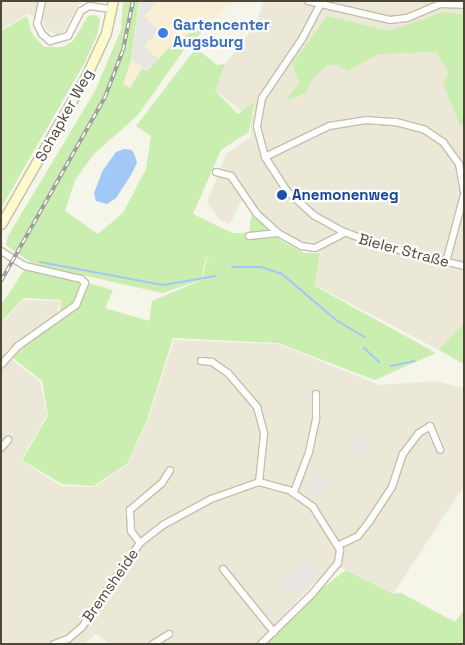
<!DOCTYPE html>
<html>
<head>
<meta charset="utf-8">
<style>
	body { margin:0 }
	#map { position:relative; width:465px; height:645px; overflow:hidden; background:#f6f5ea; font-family:"Space Grotesk",sans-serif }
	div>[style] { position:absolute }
	.residential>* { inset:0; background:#ebe8d8 }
	.commercial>* { inset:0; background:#f9efd4 }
	.green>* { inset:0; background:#c9eeb0 }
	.parking>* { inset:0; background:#e8e6e2; transform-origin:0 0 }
	.water>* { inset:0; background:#a2c8f8 }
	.stream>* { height:2px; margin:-1px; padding:0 1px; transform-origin:1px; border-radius:1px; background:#a2c8f8 }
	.roads { filter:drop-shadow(1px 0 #c3bfab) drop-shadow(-1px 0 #c3bfab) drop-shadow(0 1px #c3bfab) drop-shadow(0 -1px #c3bfab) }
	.street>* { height:6px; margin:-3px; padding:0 3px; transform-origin:3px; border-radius:3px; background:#fff }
	.secondary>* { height:9px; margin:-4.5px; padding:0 4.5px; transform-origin:4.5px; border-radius:4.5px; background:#fffacc }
	.rail>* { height:4px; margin-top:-2px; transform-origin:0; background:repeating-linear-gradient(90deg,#fff 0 5.5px,#999 0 11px); box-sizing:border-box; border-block:1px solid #999 }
	.dots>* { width:14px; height:14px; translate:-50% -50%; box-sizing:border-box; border:2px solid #fff; border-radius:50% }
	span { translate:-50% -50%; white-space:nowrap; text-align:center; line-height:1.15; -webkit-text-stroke:4.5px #fff; paint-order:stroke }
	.shop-label { font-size:15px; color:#366cbe; font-weight:700 }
	.left { translate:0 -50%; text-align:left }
	.street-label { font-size:15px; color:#4c4737 }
	.transit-label { font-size:15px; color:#164399; font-weight:700 }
	.frame { position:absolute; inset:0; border:2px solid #4c4737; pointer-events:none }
</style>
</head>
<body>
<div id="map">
	<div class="residential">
		<i style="clip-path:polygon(1px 1px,83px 1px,78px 5px,64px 31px,57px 35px,45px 29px,43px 20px,27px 14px,1px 30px)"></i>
		<i style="clip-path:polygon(264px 1px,464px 1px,464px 323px,439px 350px,315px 285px,321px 252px,304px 251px,281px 238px,243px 198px,230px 224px,219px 219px,207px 202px,226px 154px,251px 137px,251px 118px,215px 91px,225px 64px,255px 26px)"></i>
		<i style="clip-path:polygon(24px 300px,60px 301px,58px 312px,4px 353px,40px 382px,47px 415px,21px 460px,61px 486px,94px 487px,127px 465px,148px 420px,174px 340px,278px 344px,379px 385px,436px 381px,464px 388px,464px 486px,393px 594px,333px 563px,256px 644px,110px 644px,96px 634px,84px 644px,1px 644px,1px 324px)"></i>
	</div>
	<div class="commercial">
		<i style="clip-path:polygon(139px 1px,235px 1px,213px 21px,174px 42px,147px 71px,142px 68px,130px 88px,123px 85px,131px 61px)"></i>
	</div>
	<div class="green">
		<i style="clip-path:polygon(123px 1px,139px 1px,131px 61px,123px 84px,130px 88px,142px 68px,147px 71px,174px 42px,213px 21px,184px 50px,138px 115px,94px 154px,75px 180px,65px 211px,98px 234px,123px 213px,146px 169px,151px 136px,136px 126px,196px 48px,217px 65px,225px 64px,215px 91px,238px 114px,254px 102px,249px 132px,221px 150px,193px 214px,232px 233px,249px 233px,252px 212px,280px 240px,304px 253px,320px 253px,315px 286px,436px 353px,375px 380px,278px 343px,173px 338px,147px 420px,127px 464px,93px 486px,62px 484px,22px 460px,48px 416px,42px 381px,13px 358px,60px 313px,61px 300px,24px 298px,1px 322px,1px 305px,27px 266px,113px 290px,105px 308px,149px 321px,152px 301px,202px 280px,207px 259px,212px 254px,206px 259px,201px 280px,162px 293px,33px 264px,6px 245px,8px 236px,95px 91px,121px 30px)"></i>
		<i style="clip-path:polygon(444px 12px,464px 15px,464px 124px,460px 125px,443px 83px,449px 74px,436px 52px,378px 54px,347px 71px,337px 65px,327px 65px,310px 82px,306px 93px,285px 101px,299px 83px,292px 64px,327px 16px,388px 31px)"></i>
		<i style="clip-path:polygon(96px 15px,100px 19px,98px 33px,84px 64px,1px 208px,1px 31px,27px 16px,32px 34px,44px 47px,63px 47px,73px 41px,88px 16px)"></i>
		<i style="clip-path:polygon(464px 323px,464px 364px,439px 350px)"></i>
		<i style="clip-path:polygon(346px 570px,393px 594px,401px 593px,455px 622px,464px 610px,464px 644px,266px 644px,321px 589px)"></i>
	</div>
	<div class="parking">
		<i style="clip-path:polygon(140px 1px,158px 1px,144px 16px,159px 30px,144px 46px,158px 59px,147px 70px,132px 60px)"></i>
		<i style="left:351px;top:437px;width:17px;height:16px;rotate:13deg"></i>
		<i style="left:313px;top:473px;width:17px;height:17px;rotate:31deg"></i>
		<i style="clip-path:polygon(306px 563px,322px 571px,307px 585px,305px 583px,291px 595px,280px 582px)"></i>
	</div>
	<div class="water">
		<i style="clip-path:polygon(124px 149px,132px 150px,135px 156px,137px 163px,131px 175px,116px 198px,107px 204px,96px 201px,94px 193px,103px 170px,116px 152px)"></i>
	</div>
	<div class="stream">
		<i style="left:40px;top:262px;width:125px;rotate:10.6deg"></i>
		<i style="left:163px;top:285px;width:53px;rotate:-9.8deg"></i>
		<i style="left:232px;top:267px;width:29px"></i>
		<i style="left:261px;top:267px;width:22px;rotate:18deg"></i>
		<i style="left:282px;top:274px;width:71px;rotate:40.4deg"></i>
		<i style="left:336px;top:320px;width:33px;rotate:31deg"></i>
		<i style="left:364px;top:348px;width:21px;rotate:43deg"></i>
		<i style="left:391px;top:366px;width:24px;rotate:-12deg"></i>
	</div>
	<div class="roads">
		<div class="street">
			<i style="left:42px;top:1px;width:24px;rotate:102deg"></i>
			<i style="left:37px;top:24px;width:11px;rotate:63deg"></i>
			<i style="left:42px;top:34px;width:11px;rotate:41deg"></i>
			<i style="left:50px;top:41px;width:19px;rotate:-16deg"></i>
			<i style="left:68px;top:36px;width:28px;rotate:-63deg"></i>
			<i style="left:81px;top:11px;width:9px;rotate:-32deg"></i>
			<i style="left:89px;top:6px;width:22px;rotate:8deg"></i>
			<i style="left:308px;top:1px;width:84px;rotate:13deg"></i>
			<i style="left:390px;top:20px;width:17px;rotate:-7deg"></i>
			<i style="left:407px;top:18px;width:36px;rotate:-23deg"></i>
			<i style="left:440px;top:4px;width:24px;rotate:2deg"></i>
			<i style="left:322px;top:1px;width:43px;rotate:117.8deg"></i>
			<i style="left:302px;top:39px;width:71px;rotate:124.1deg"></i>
			<i style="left:262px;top:98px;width:29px;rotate:100deg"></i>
			<i style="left:257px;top:127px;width:31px;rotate:75deg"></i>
			<i style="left:265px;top:157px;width:40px;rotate:57.1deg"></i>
			<i style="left:287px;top:191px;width:38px;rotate:42deg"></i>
			<i style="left:315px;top:216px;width:31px;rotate:29deg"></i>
			<i style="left:342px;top:231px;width:40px;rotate:21deg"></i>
			<i style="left:379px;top:245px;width:88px;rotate:13.9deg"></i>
			<i style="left:265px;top:157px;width:71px;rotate:-25.8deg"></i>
			<i style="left:329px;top:126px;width:36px;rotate:-9deg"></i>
			<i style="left:365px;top:120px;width:31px;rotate:4deg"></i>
			<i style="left:396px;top:122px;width:30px;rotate:15deg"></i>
			<i style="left:425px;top:130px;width:22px;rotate:34deg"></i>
			<i style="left:443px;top:142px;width:27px;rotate:54deg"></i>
			<i style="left:459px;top:164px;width:27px;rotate:80deg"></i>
			<i style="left:216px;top:172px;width:16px;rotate:15deg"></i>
			<i style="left:231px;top:176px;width:46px;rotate:55.6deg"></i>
			<i style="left:257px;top:214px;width:28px;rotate:42deg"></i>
			<i style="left:249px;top:236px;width:29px;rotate:-6deg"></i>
			<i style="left:278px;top:233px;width:26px;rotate:29deg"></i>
			<i style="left:301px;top:246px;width:14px;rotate:8deg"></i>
			<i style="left:315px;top:248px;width:34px;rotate:-27deg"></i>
			<i style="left:1px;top:251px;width:28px;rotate:32deg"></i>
			<i style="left:25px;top:266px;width:57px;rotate:13.1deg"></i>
			<i style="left:81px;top:279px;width:6px;rotate:45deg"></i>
			<i style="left:85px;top:283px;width:24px;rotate:112deg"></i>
			<i style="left:76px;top:305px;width:71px;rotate:144.7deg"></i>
			<i style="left:18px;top:346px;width:25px;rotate:132deg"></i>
			<i style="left:446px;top:262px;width:69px;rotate:-75deg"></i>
			<i style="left:201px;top:361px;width:11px;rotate:5deg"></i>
			<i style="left:212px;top:362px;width:19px;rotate:35deg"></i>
			<i style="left:228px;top:373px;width:45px;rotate:49.5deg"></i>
			<i style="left:257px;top:407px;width:28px;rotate:75deg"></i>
			<i style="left:264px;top:434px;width:48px;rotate:95.9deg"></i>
			<i style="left:1px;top:448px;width:11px;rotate:-49deg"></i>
			<i style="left:294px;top:492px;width:43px;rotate:-69.4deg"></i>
			<i style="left:309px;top:452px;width:35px;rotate:-78deg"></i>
			<i style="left:316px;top:418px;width:24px;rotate:-90deg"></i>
			<i style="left:140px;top:543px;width:15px;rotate:-127deg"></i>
			<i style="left:131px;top:531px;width:21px;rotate:-93deg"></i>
			<i style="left:130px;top:510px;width:42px;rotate:-40.2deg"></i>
			<i style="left:162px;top:483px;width:15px;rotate:-58deg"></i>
			<i style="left:339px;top:545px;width:21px;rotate:-25deg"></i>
			<i style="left:358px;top:536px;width:18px;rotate:-52deg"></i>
			<i style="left:369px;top:522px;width:42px;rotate:-56.7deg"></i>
			<i style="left:392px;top:487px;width:35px;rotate:-72deg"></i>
			<i style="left:403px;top:454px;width:26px;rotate:-53deg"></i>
			<i style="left:419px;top:433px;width:13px;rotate:-32deg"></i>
			<i style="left:430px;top:426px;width:26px;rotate:67deg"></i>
			<i style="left:223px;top:569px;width:81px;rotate:51deg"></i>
			<i style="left:54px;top:644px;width:15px;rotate:-20deg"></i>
			<i style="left:68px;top:639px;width:18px;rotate:-41deg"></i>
			<i style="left:82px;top:627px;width:102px;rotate:-55.4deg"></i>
			<i style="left:140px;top:543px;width:29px;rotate:-38deg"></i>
			<i style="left:163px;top:525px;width:55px;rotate:-28.4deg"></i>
			<i style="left:211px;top:499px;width:51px;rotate:-19.5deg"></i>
			<i style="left:259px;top:482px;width:31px;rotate:15deg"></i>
			<i style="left:289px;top:490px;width:29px;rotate:35deg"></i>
			<i style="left:313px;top:507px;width:51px;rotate:57.9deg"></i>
			<i style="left:340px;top:550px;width:13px;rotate:99deg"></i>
			<i style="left:338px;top:563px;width:39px;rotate:130deg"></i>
			<i style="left:313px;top:593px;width:73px;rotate:135.6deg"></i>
			<i style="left:153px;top:644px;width:19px;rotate:-32deg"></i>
		</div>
		<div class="secondary">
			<i style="left:1px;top:224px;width:171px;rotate:-60.1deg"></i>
			<i style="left:86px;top:76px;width:47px;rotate:-65.1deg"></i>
			<i style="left:106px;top:33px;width:33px;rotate:-78deg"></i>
		</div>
	</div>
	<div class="rail">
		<i style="left:1px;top:281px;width:211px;rotate:-60.5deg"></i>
		<i style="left:105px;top:97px;width:50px;rotate:-69deg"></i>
		<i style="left:123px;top:50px;width:50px;rotate:-78.5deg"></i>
	</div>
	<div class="dots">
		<i style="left:163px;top:33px;background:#3f7fe0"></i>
		<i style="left:282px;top:195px;background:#1a4fb4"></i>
	</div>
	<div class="shop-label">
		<span class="left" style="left:173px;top:33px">Gartencenter<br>Augsburg</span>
	</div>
	<div class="street-label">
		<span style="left:64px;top:115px;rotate:-61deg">Schapker Weg</span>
		<span style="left:404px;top:250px;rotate:15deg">Bieler Straße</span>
		<span style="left:110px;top:585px;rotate:-55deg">Bremsheide</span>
	</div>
	<div class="transit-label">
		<span class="left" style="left:292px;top:195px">Anemonenweg</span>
	</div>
	<div class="frame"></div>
</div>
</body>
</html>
